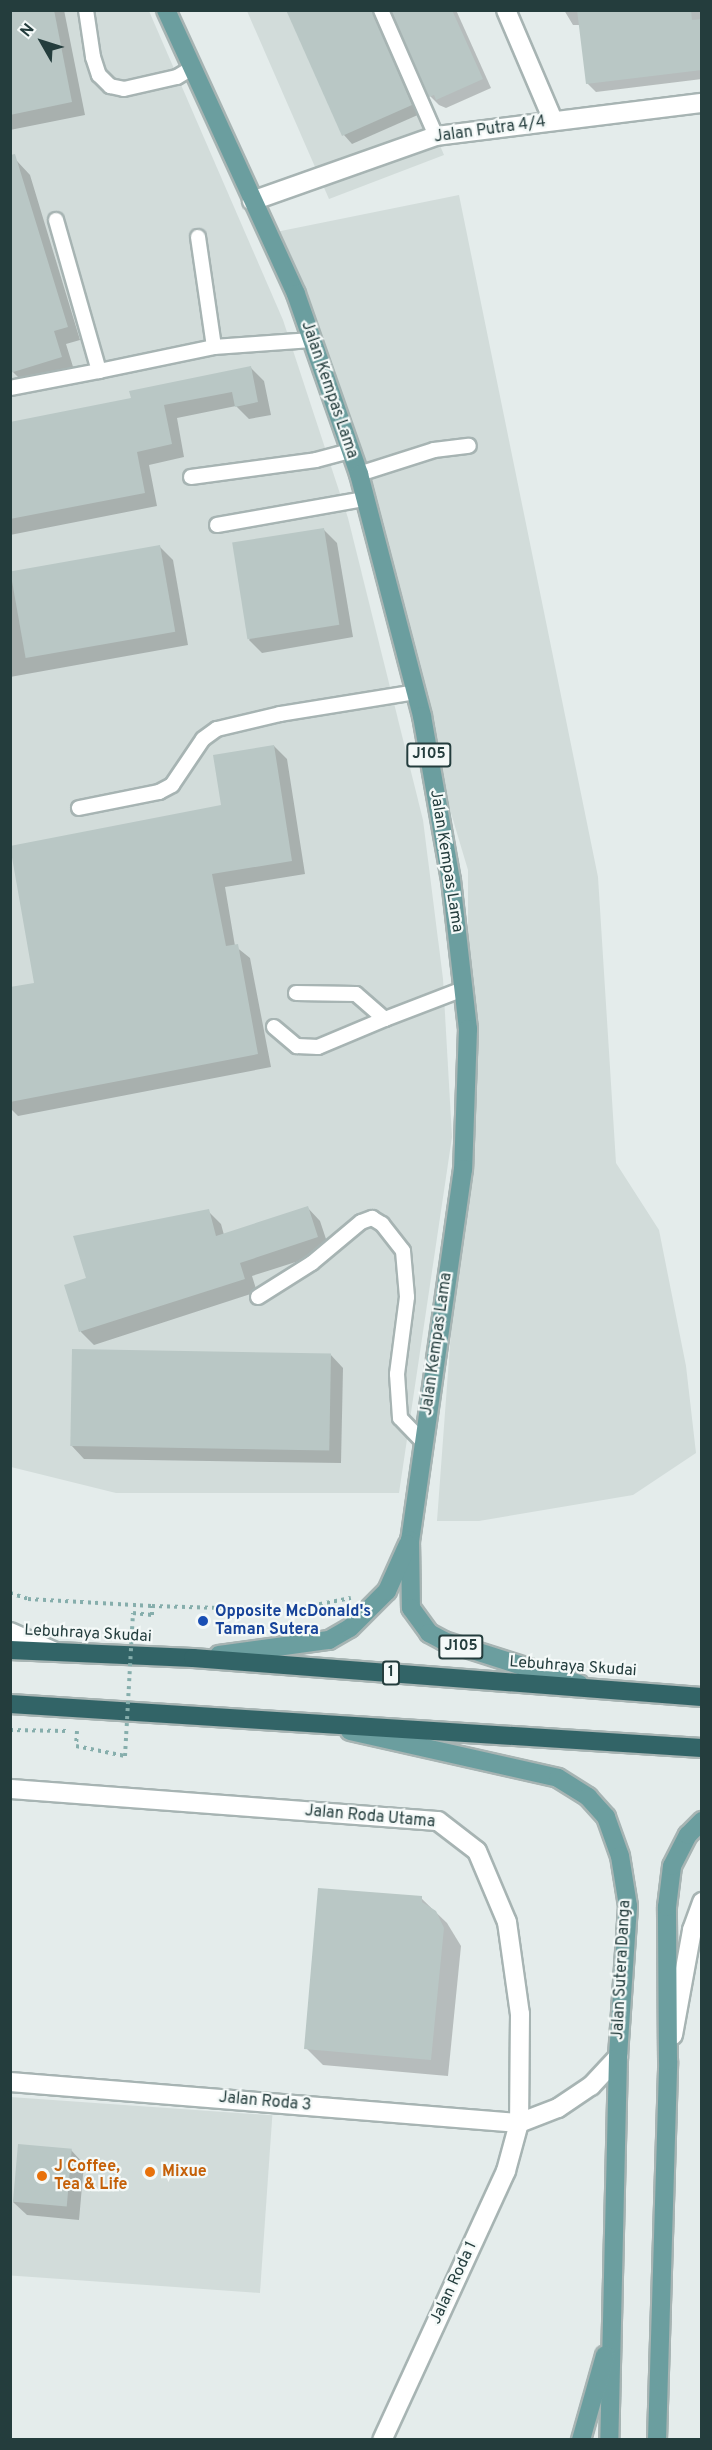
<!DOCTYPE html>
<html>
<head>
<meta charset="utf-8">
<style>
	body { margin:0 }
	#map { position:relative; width:712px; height:2450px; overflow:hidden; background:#e4eceb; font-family:Overpass,sans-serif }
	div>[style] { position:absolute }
	.built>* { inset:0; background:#d2dcda; transform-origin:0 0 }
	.shadow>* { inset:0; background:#0003 }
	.building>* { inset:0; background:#b9c7c5; transform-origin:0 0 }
	.path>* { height:4px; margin-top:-2px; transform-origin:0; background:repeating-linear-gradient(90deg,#86aeac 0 3px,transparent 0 7.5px) }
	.roads { filter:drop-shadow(2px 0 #a7b4b3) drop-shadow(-2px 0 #a7b4b3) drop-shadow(0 2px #a7b4b3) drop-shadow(0 -2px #a7b4b3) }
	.lane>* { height:14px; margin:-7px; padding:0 7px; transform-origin:7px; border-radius:7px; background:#fff }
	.street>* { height:18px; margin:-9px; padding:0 9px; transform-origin:9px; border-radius:9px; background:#fff }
	.secondary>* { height:18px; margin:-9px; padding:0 9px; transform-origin:9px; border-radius:9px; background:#fff }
	.primary>* { height:18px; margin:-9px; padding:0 9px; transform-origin:9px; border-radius:9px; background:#6b9e9f }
	.highway>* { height:18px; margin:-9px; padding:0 9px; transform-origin:9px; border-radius:9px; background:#326467 }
	.path-bridge>* { height:4px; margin-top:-2px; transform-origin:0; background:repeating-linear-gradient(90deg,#86aeac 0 3px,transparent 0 7.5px) }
	.dots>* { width:16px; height:16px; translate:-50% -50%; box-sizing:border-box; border:3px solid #f4f9f8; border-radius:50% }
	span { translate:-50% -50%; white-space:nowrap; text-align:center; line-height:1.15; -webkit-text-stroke:4.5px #f4f9f8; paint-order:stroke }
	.shield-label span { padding:2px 4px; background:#f4f9f8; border:2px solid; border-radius:4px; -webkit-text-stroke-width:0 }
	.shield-label { font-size:15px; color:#243d3d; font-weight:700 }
	.street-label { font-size:16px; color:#243d3d }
	.transit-label { font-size:16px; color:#164399; font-weight:700 }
	.left { translate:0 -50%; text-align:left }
	.food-label { font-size:16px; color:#c56008; font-weight:700 }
	.frame { position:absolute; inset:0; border:12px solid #243d3d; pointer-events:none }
	.north { position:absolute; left:12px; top:12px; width:60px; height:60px; -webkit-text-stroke:4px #f4f9f8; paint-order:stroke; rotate:309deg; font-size:16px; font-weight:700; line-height:24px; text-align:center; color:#243d3d }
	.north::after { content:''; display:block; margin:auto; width:21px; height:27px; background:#243d3d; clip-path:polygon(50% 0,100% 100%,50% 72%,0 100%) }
</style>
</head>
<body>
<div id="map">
	<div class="built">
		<i style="clip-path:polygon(11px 11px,149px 11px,283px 320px,348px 518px,423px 820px,443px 979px,452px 1137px,399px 1493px,116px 1493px,11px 1467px)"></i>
		<i style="clip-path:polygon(247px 11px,383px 11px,444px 155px,329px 199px)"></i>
		<i style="clip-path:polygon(459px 195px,598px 877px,616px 1163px,659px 1230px,686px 1366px,696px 1453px,633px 1495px,479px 1521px,437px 1521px,463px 1169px,468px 1029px,468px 870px,422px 716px,363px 490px,271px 233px)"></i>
		<i style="left:10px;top:2097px;width:263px;height:178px;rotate:4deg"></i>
	</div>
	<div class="shadow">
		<i style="clip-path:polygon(10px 10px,64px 10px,85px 115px,10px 130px)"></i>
		<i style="clip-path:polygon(289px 10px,386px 10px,420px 114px,352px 144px,344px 135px)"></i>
		<i style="clip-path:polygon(390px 10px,456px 10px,491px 88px,446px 108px,439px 105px,430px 96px)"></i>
		<i style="clip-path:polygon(564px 10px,702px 10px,702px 79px,596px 92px,587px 83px,580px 25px,573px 25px)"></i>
		<i style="clip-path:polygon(17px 161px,30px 175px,80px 340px,66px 344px,74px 370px,26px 385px,13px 372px)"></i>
		<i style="clip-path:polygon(251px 368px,264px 381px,271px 415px,249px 419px,236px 406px,177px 418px,184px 457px,149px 465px,157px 506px,10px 535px,10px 424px,132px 399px)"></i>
		<i style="clip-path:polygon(323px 529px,337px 543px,353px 637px,262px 653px,249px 640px)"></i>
		<i style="clip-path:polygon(159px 546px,173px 560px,188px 645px,10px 677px,10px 574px)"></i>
		<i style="clip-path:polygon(274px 746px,287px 759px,305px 874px,225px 887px,235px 946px,250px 958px,271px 1067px,18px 1116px,10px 1108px,10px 989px,36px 984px,223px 806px)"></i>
		<i style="clip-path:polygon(307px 1207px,320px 1221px,330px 1251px,252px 1276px,257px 1292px,94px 1345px,81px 1332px,66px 1286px,88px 1279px,208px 1211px,221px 1224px,224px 1235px)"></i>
		<i style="clip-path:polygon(330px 1354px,343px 1368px,341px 1463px,84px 1459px,71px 1445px)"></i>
		<i style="clip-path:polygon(421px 1898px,447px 1923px,461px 1946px,448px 2076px,323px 2065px,306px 2048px)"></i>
		<i style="clip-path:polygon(71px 2150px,84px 2164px,79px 2220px,27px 2215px,13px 2202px)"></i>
	</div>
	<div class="building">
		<i style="clip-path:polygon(10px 10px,54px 10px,72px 102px,10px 115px)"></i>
		<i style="clip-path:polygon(286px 10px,372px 10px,412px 105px,342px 136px)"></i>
		<i style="clip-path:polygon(391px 10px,452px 10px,483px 79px,436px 100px,434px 95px,429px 97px)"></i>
		<i style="clip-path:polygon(577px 10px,691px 10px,692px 20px,702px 19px,702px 70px,586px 84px)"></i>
		<i style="clip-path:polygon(15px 154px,68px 327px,54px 331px,62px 357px,10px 373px,10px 155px)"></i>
		<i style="clip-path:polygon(251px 366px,258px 402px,235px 407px,232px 392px,164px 405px,172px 444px,137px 452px,145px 493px,10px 519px,10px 422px,131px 398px,129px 391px)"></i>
		<i style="left:324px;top:528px;width:98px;height:93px;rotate:81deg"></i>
		<i style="left:160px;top:545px;width:88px;height:152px;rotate:80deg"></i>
		<i style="clip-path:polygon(274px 745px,292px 861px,212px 874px,226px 946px,238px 944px,258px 1054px,10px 1102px,10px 987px,34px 983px,10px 846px,221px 805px,213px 755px)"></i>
		<i style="clip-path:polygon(308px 1206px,318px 1237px,240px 1263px,245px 1279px,79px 1332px,64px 1285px,86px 1278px,73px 1236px,209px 1209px,216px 1236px)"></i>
		<i style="left:72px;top:1349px;width:259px;height:97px;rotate:1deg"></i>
		<i style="clip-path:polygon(318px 1888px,422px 1896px,422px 1902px,436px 1911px,444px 1928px,431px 2060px,304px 2049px)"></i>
		<i style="left:18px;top:2144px;width:54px;height:58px;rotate:5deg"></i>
	</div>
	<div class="path">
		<i style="left:10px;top:1593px;width:19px;rotate:18deg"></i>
		<i style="left:28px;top:1599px;width:124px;rotate:3.2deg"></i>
		<i style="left:133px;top:1613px;width:19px;rotate:6deg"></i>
		<i style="left:152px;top:1615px;width:9px;rotate:-90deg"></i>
		<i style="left:152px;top:1606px;width:138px;rotate:1.7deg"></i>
		<i style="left:290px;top:1610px;width:62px;rotate:-11.1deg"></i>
		<i style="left:10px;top:1730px;width:57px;rotate:1deg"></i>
		<i style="left:77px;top:1731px;width:15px;rotate:94deg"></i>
		<i style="left:76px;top:1746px;width:50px;rotate:11.5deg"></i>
	</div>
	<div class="roads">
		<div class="lane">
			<i style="left:86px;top:10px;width:48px;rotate:81.5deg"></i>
			<i style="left:93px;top:57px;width:19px;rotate:72deg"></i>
			<i style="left:99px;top:75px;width:16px;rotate:45deg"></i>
			<i style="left:110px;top:86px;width:14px;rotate:12deg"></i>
			<i style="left:124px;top:89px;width:54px;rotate:-12.8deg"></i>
			<i style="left:177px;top:77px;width:17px;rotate:-31deg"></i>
			<i style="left:381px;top:10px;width:137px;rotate:66.4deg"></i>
			<i style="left:56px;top:220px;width:157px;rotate:74.1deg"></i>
			<i style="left:99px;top:371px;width:117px;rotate:-11.8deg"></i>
			<i style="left:214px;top:347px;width:98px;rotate:-4.1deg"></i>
			<i style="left:198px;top:237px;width:111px;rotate:81.7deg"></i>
			<i style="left:10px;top:388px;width:91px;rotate:-10.8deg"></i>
			<i style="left:359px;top:474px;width:79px;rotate:-17.7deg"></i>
			<i style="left:434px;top:450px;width:35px;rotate:-7deg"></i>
			<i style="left:191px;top:477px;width:126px;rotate:-7.7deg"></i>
			<i style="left:316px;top:460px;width:35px;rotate:-15deg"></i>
			<i style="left:217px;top:525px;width:150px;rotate:-10deg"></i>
			<i style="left:79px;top:808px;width:82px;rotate:-11.3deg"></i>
			<i style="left:159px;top:792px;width:15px;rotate:-28deg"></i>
			<i style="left:172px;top:785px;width:55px;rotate:-56deg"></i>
			<i style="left:203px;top:739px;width:17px;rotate:-36deg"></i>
			<i style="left:217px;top:729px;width:65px;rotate:-13.4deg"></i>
			<i style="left:280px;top:714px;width:138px;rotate:-9.2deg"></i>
			<i style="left:296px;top:993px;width:60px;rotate:1deg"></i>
			<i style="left:356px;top:994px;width:38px;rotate:41deg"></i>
			<i style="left:385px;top:1019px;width:84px;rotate:-21deg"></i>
			<i style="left:274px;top:1027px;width:30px;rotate:40deg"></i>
			<i style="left:297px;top:1046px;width:21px;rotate:3deg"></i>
			<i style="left:318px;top:1047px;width:73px;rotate:-22.7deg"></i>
			<i style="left:258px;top:1297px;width:64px;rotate:-32.2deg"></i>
			<i style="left:312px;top:1263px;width:64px;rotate:-39.9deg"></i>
			<i style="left:361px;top:1222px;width:12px;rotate:-20deg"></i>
			<i style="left:372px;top:1218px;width:12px;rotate:31deg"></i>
			<i style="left:382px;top:1224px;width:34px;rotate:52deg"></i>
			<i style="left:403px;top:1251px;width:46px;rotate:85deg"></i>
			<i style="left:407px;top:1297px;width:78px;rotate:97.4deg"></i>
			<i style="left:397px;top:1374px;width:44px;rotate:86.1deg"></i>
			<i style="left:400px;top:1418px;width:33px;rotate:46deg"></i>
		</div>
		<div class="street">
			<i style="left:506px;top:10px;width:120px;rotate:66.9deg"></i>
			<i style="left:252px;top:201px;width:195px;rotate:-19.5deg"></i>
			<i style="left:436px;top:136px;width:268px;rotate:-7.1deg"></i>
			<i style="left:10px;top:1789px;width:429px;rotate:4.3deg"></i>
			<i style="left:438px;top:1821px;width:49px;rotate:37.6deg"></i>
			<i style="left:477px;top:1851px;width:77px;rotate:67.1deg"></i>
			<i style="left:507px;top:1922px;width:93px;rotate:82deg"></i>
			<i style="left:520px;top:2014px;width:109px;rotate:90.5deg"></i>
			<i style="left:519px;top:2123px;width:50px;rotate:105.2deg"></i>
			<i style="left:506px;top:2171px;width:296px;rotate:114.7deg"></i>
			<i style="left:10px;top:2082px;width:511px;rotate:4.61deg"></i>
			<i style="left:519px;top:2123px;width:42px;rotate:-21deg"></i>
			<i style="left:558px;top:2108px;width:40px;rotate:-34deg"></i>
			<i style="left:591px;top:2086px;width:40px;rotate:-47deg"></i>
		</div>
		<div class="secondary">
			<i style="left:10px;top:1632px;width:47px;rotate:23.8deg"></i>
			<i style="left:673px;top:2035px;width:107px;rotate:-79.7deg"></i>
			<i style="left:692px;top:1930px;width:30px;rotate:-70deg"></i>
		</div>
		<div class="primary">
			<i style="left:166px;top:10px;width:312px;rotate:65.4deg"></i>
			<i style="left:296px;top:294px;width:191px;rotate:70.7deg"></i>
			<i style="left:359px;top:474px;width:250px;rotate:75.4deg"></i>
			<i style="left:422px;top:716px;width:167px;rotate:80deg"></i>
			<i style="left:451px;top:880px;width:150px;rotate:83.5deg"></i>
			<i style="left:468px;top:1029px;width:140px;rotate:92deg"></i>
			<i style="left:463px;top:1169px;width:375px;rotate:98.1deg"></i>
			<i style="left:410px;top:1540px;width:68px;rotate:89.2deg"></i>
			<i style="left:411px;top:1608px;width:31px;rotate:54deg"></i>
			<i style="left:429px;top:1633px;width:17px;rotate:28deg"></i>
			<i style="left:444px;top:1641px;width:142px;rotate:17.7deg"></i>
			<i style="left:219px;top:1655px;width:111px;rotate:-7.8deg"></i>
			<i style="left:329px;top:1640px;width:24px;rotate:-30deg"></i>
			<i style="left:350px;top:1628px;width:52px;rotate:-45deg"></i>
			<i style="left:387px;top:1591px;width:51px;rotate:-65.9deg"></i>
			<i style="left:350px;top:1731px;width:213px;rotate:12.7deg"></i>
			<i style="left:558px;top:1778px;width:36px;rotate:32deg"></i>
			<i style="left:588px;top:1797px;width:27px;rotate:48deg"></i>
			<i style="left:606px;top:1817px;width:41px;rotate:70.3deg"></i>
			<i style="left:620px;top:1856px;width:51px;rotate:80.9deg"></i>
			<i style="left:628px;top:1906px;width:151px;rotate:93.8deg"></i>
			<i style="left:618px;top:2057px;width:383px;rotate:91.3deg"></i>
			<i style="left:581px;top:2440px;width:88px;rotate:-74.2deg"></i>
			<i style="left:657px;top:2440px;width:379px;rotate:-88.3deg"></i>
			<i style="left:668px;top:2061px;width:154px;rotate:-90.4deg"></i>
			<i style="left:667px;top:1907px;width:41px;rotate:-83deg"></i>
			<i style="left:672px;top:1866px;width:35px;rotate:-63deg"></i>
			<i style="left:688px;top:1835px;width:20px;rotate:-45deg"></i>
		</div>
		<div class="highway">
			<i style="left:10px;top:1650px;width:183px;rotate:2.5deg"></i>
			<i style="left:193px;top:1658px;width:510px;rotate:4.38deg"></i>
			<i style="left:10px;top:1704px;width:693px;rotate:3.64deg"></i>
		</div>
	</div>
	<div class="path-bridge">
		<i style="left:125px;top:1756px;width:143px;rotate:-86.8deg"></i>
	</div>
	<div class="dots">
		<i style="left:203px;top:1621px;background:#1a4fb4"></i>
		<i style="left:150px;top:2172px;background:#e8710a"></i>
		<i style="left:42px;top:2176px;background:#e8710a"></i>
	</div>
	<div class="shield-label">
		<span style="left:429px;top:755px">J105</span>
		<span style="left:461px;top:1647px">J105</span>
		<span style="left:391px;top:1673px">1</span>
	</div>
	<div class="street-label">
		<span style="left:490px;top:130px;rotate:-8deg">Jalan Putra 4/4</span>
		<span style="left:329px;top:390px;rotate:71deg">Jalan Kempas Lama</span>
		<span style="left:446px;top:861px;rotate:81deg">Jalan Kempas Lama</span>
		<span style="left:437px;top:1344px;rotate:-82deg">Jalan Kempas Lama</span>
		<span style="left:88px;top:1634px;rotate:3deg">Lebuhraya Skudai</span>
		<span style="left:573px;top:1667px;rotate:4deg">Lebuhraya Skudai</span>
		<span style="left:370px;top:1817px;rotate:5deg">Jalan Roda Utama</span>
		<span style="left:622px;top:1970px;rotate:-87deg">Jalan Sutera Danga</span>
		<span style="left:265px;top:2102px;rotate:5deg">Jalan Roda 3</span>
		<span style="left:454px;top:2283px;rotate:-65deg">Jalan Roda 1</span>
	</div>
	<div class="transit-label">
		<span class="left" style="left:215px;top:1621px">Opposite McDonald's<br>Taman Sutera</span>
	</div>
	<div class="food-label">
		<span class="left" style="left:54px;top:2176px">J Coffee,<br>Tea &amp; Life</span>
		<span class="left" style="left:162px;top:2172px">Mixue</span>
	</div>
	<div class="frame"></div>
	<div class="north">N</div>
</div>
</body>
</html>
